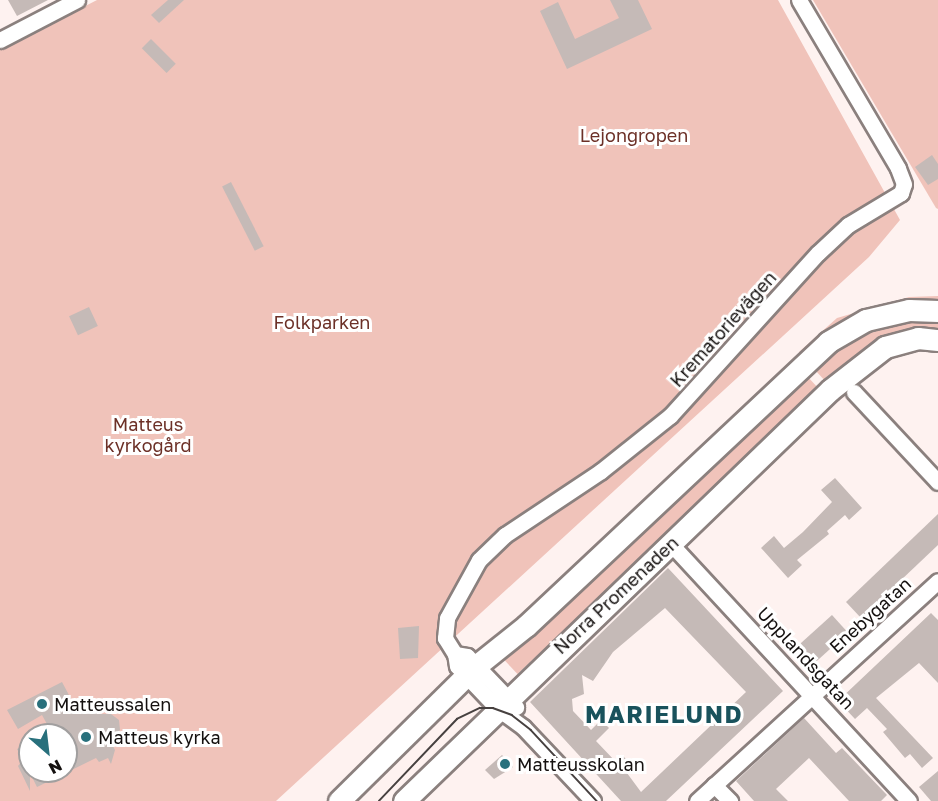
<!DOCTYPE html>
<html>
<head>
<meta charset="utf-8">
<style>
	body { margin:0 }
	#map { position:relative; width:938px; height:801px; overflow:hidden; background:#fef2f0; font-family:"Golos Text",sans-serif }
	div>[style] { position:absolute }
	.green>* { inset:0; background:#f0c3ba; transform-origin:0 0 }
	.building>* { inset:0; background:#c5bab7; transform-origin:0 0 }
	.roads { filter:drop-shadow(2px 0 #8b807e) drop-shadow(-2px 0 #8b807e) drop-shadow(0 2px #8b807e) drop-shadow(0 -2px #8b807e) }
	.street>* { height:15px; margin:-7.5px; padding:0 7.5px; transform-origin:7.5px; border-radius:7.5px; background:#fff }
	.secondary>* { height:21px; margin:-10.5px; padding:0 10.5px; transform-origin:10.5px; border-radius:10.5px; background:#fff }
	.tram>* { height:1.5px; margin:-0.75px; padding:0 0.75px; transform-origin:0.75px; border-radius:0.75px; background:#474140 }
	.dots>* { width:16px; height:16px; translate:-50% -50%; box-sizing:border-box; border:3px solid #fff; border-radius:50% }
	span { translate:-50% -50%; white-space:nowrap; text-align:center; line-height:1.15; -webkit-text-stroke:6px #fff; paint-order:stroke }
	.park-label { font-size:18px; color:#6c3027 }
	.street-label { font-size:18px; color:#14100f }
	.poi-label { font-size:18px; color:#14100f }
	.left { translate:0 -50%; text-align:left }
	.district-label { font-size:24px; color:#19525c; font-weight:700; letter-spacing:1.5px }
	.north { position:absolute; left:18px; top:723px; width:60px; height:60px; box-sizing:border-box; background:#fff; border:2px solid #a19f9f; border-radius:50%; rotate:152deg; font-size:16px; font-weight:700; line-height:24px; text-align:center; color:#14100f }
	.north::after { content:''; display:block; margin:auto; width:21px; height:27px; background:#28707c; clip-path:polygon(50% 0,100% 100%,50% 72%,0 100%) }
</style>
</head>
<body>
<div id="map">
	<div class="green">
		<i style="clip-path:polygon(evenodd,97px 0,778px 0,900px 220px,869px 257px,276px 801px,0 801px,0 50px,97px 0,30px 735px,66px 735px,66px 771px,30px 771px,30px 735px)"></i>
		<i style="clip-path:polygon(813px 0,938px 0,938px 209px,936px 208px)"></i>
		<i style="clip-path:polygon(938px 296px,938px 301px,801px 355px,799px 352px,837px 318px,909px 297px)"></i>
		<i style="clip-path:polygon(938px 316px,938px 330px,828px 384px,814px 369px,835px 348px,881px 323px)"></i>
		<i style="left:806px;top:375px;width:22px;height:415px;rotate:47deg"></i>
	</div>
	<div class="building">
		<i style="clip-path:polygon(8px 0,48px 0,17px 16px)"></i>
		<i style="clip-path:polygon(168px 0,184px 0,159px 23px,151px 15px)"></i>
		<i style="clip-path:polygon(610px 0,638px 0,652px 29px,567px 69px,540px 11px,558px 2px,575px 39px,619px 18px)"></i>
		<i style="left:151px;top:39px;width:35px;height:13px;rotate:45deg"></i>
		<i style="clip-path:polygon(932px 155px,938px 164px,938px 179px,928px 185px,915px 167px)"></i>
		<i style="left:231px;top:182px;width:72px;height:10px;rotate:63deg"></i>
		<i style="left:89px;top:307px;width:21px;height:22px;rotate:65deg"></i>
		<i style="clip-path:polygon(835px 478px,862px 508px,849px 520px,845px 515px,827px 531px,829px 534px,797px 560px,802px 565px,788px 578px,761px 548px,774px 536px,784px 548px,803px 532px,832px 502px,821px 490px)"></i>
		<i style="clip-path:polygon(938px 514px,938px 545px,861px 618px,846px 602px)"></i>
		<i style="clip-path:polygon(evenodd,668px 568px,783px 691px,666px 801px,621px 801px,530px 702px,668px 568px,665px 608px,746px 692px,641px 792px,624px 769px,630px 763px,623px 756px,616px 762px,596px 741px,609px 728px,601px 720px,591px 730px,573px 711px,572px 699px,584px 694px,582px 675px,593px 681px,613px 652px,665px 608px)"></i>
		<i style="clip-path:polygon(931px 613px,938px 620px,938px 683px,919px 663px,876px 698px,933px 758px,922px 768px,910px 754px,905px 758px,883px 732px,887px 729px,867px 708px,855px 719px,838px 701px)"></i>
		<i style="left:832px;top:615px;width:24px;height:54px;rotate:48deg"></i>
		<i style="clip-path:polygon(419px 626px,418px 658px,400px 659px,398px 628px)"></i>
		<i style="clip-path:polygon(62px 682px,77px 710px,91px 704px,97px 714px,111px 714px,119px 720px,120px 730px,111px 742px,115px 750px,111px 764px,108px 758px,99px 762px,96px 758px,37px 787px,30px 773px,30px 791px,18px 766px,23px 760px,17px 749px,30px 743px,30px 771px,66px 771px,66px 735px,53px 735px,42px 715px,18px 729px,7px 710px)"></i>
		<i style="clip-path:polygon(804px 718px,836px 753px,842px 748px,887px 795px,881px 801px,849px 801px,809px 758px,776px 789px,788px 801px,754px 801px,736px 781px)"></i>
		<i style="clip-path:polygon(502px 755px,513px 767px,494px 779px,485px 770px)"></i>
		<i style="clip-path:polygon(938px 771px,938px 801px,931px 801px,919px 787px)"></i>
	</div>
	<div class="roads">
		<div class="street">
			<i style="left:0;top:40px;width:87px;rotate:-27.5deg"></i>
			<i style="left:854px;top:392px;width:123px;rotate:47deg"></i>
			<i style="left:671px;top:544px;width:350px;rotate:47.2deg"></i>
			<i style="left:455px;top:654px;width:12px;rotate:9deg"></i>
			<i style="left:467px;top:656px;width:71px;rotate:46.1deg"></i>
			<i style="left:714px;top:785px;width:23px;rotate:45deg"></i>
			<i style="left:593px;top:801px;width:102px;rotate:-133.4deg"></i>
			<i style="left:523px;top:727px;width:31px;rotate:-144deg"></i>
			<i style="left:498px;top:709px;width:59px;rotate:-133.6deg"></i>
			<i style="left:457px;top:666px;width:12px;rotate:-99deg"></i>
			<i style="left:455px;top:654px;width:19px;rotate:-122deg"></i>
			<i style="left:445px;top:638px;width:20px;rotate:-84deg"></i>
			<i style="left:447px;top:618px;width:66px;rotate:-61.1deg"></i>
			<i style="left:479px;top:560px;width:36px;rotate:-44deg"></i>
			<i style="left:505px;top:535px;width:115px;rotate:-33.7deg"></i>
			<i style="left:601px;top:471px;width:88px;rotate:-38.6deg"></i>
			<i style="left:670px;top:416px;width:220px;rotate:-47.8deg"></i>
			<i style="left:818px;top:253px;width:41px;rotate:-43deg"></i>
			<i style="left:848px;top:225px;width:62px;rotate:-31.1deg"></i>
			<i style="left:901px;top:193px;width:9px;rotate:-72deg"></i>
			<i style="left:904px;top:184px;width:17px;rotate:-111deg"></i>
			<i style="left:898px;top:168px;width:195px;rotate:-120.5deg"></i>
			<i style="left:697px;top:801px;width:326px;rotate:-42.4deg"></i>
		</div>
		<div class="secondary">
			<i style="left:339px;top:801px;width:192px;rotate:-44.6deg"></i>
			<i style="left:476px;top:666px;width:64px;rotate:-38.7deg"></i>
			<i style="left:526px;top:626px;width:415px;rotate:-43.2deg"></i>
			<i style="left:828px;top:342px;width:44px;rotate:-30.1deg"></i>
			<i style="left:866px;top:320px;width:44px;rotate:-13.1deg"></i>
			<i style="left:909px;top:310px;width:29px;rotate:2deg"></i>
			<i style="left:404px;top:801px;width:592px;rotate:-43.97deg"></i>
			<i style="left:830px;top:390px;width:70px;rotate:-38deg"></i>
			<i style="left:885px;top:347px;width:34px;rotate:-15deg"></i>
			<i style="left:918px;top:338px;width:20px;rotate:6deg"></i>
		</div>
	</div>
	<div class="tram">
		<i style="left:379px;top:801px;width:113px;rotate:-46.4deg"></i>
		<i style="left:457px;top:719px;width:25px;rotate:-26deg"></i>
		<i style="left:480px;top:708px;width:13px"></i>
		<i style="left:493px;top:708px;width:20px;rotate:20deg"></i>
		<i style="left:512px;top:715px;width:24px;rotate:38deg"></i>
		<i style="left:531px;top:730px;width:97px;rotate:47.1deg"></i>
	</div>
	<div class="dots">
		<i style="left:42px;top:704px;background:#28707c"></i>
		<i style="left:86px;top:737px;background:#28707c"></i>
		<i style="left:505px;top:764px;background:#28707c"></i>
	</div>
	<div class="park-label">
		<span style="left:634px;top:135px">Lejongropen</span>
		<span style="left:322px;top:322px">Folkparken</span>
		<span style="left:148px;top:435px">Matteus<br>kyrkogård</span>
	</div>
	<div class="street-label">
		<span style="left:723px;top:329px;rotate:-48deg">Krematorievägen</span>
		<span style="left:616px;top:595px;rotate:-43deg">Norra Promenaden</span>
		<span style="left:870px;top:615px;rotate:-42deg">Enebygatan</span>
		<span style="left:806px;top:658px;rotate:47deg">Upplandsgatan</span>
	</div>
	<div class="poi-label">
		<span class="left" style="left:54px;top:704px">Matteussalen</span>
		<span class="left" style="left:98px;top:737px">Matteus kyrka</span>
		<span class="left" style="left:517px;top:764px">Matteusskolan</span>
	</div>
	<div class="district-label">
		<span style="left:664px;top:714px">MARIELUND</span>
	</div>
	<div class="north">N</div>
</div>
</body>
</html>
